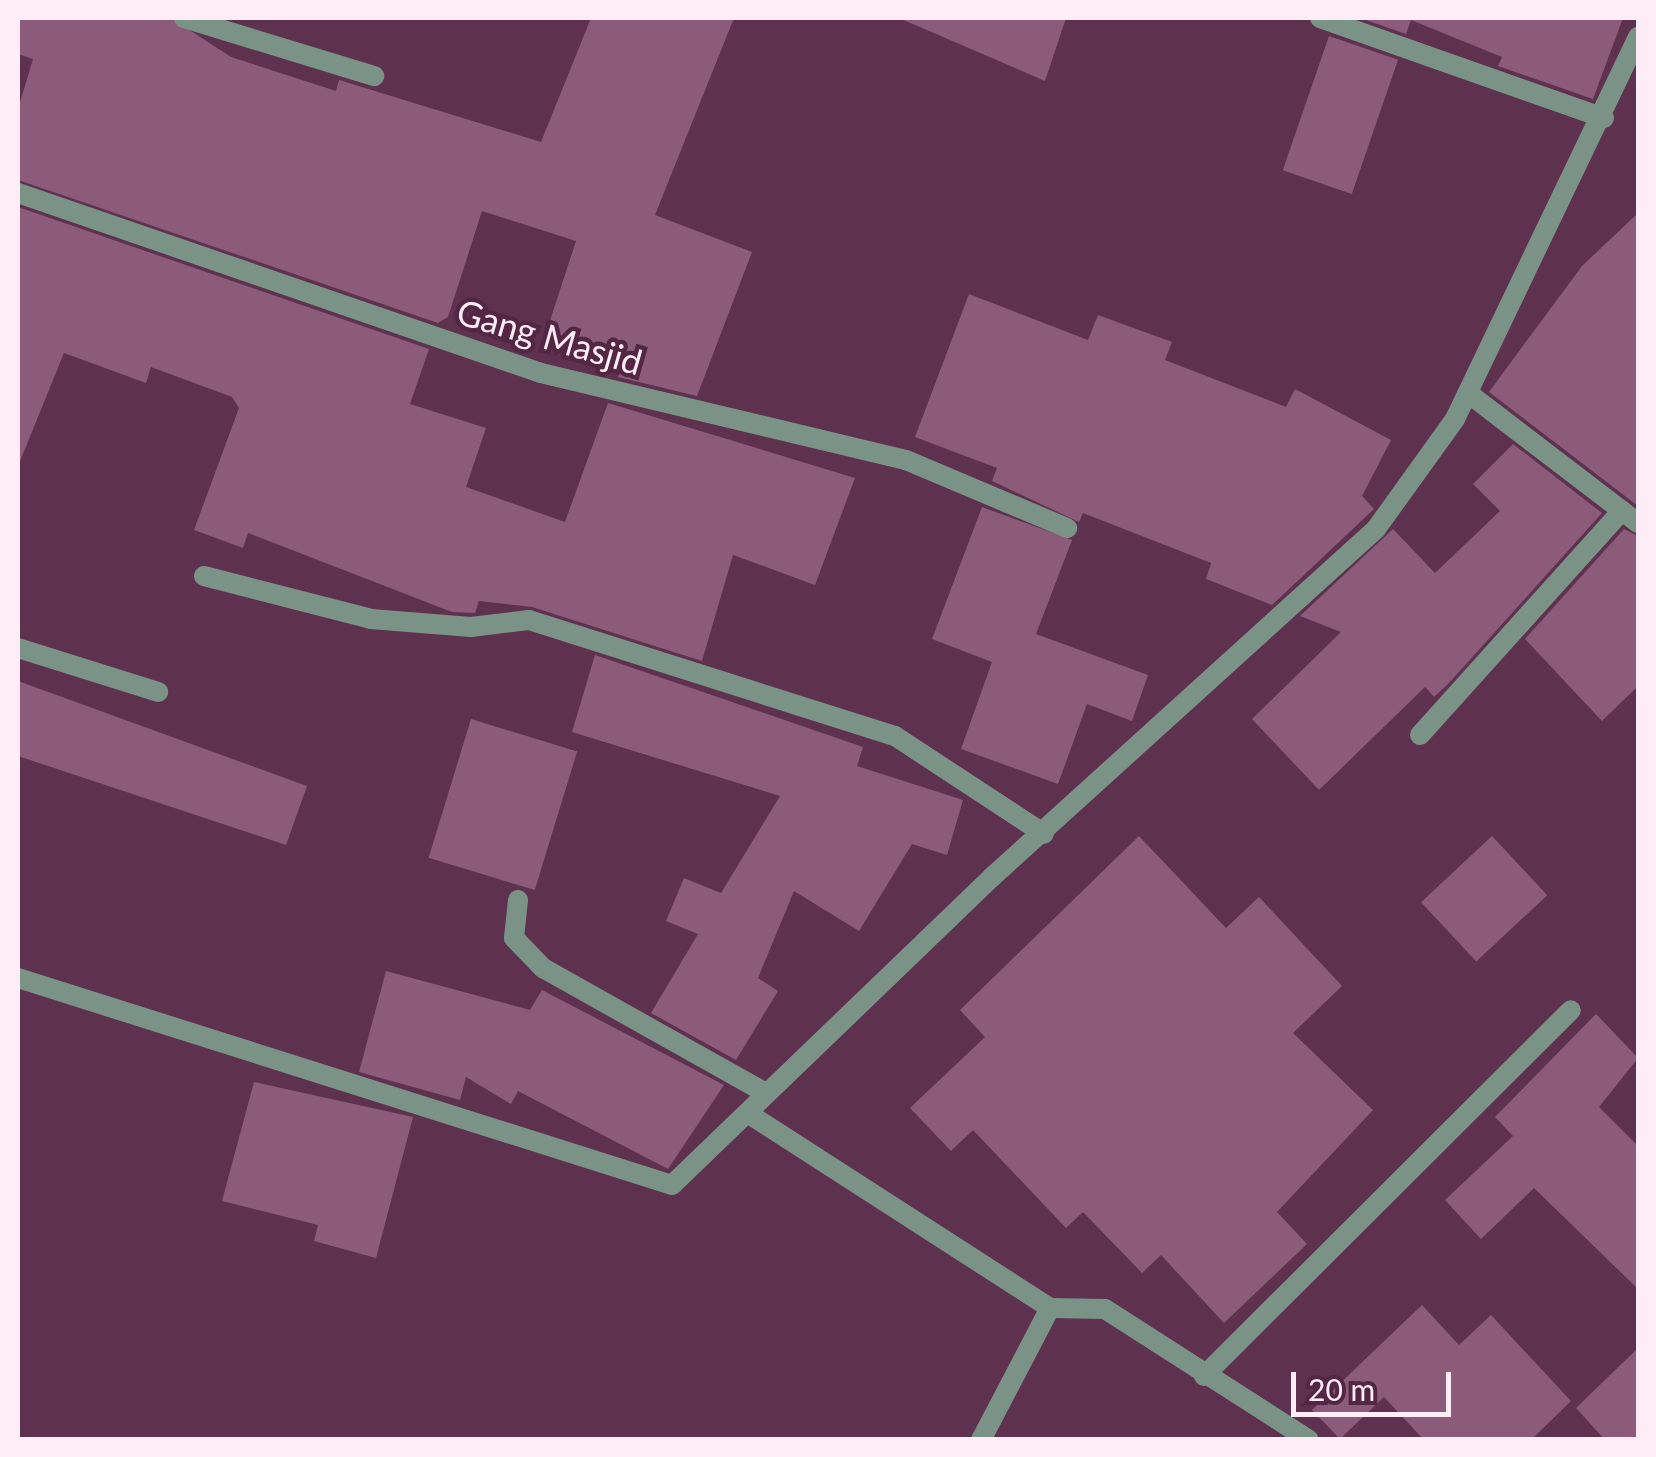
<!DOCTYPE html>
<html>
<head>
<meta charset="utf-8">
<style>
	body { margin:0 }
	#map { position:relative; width:1656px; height:1457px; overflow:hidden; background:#5e324f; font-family:Lato,sans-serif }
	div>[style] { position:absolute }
	.building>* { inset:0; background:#8c5b7a; transform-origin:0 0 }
	.service>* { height:20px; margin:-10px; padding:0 10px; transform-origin:10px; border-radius:10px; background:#7b9386 }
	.minor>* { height:20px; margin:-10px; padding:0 10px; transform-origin:10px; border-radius:10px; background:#7b9386 }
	span { translate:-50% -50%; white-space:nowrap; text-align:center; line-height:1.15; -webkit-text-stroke:9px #532744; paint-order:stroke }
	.street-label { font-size:35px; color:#feedf7 }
	.frame { position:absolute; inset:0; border:20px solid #feedf7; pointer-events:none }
	.scale { position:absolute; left:1291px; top:1372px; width:160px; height:45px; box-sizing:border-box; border:5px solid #feedf7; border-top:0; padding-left:12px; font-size:30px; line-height:35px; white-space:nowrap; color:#feedf7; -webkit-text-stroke:8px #532744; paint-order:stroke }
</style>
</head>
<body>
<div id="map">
	<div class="building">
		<i style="clip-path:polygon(18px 18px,171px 18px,231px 57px,336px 91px,339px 80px,541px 142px,591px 18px,734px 18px,655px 215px,752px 252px,697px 396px,618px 377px,622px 368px,543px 342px,576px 241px,482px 211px,448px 317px,438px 323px,18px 180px,18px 109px,33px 59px,18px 54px)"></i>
		<i style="clip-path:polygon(899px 18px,1066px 18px,1045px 81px)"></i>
		<i style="clip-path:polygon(1360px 18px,1623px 18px,1593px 99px,1498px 66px,1502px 57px,1411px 20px,1406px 34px)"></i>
		<i style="left:1329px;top:36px;width:73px;height:142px;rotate:19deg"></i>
		<i style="clip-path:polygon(18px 207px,429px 349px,410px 404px,486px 428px,466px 487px,565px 522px,608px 403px,855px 478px,815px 585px,733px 555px,702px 661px,532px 607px,479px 601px,475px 613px,452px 612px,248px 533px,243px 548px,194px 530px,239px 408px,232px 397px,151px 367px,146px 383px,64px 353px,18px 466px)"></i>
		<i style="clip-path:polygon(1638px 213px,1638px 506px,1489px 392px,1582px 266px)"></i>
		<i style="clip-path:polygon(969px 294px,1088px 340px,1098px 315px,1172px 342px,1165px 360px,1286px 407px,1295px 389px,1391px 440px,1362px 496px,1374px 509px,1272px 605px,1206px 579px,1211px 563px,1083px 513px,1079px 522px,992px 481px,997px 468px,915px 437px)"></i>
		<i style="clip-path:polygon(1513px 444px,1602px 513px,1449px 683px,1434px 697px,1425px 687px,1319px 790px,1252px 719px,1341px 632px,1300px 616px,1393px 529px,1435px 573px,1500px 511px,1473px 484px)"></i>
		<i style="clip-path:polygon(982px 507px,1072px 540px,1036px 634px,1148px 675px,1132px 721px,1087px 704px,1058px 784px,961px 749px,992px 662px,932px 639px)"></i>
		<i style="clip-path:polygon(1624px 529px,1638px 536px,1638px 686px,1602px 721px,1525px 639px)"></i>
		<i style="clip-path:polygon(595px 655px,863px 747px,857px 766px,963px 800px,947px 855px,912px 844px,859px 931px,794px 891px,758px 978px,778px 991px,736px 1060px,651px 1013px,698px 934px,666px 921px,684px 878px,721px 893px,780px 796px,572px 732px)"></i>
		<i style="clip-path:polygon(18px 681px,307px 786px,286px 845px,18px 756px)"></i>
		<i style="left:471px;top:719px;width:111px;height:145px;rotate:17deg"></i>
		<i style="clip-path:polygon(1139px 836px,1226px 928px,1259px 897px,1342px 986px,1293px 1033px,1373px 1110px,1277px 1212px,1307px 1244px,1224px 1323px,1161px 1255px,1142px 1273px,1083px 1212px,1066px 1228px,973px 1130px,951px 1151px,910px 1108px,985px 1037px,960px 1010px)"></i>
		<i style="left:1492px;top:836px;width:81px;height:97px;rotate:47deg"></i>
		<i style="clip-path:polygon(386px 971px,530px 1010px,542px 990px,724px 1085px,668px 1169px,518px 1091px,511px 1104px,466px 1077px,460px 1100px,359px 1072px)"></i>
		<i style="clip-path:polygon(1596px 1014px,1638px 1058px,1599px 1107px,1638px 1146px,1638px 1289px,1534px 1188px,1481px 1239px,1445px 1200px,1513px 1136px,1495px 1117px)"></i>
		<i style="clip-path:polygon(254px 1082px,413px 1117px,376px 1258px,314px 1241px,318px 1225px,222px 1201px)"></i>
		<i style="clip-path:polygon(1422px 1305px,1459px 1345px,1491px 1315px,1571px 1401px,1531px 1440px,1424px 1440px,1384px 1397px,1340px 1439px,1312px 1410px)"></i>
		<i style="clip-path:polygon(1638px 1348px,1638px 1440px,1605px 1440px,1576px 1408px)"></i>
	</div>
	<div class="service">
		<i style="left:18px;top:648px;width:147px;rotate:17.4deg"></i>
	</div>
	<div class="minor">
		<i style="left:184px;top:18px;width:199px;rotate:17deg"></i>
		<i style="left:1320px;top:18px;width:301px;rotate:19.4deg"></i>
		<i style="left:18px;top:193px;width:553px;rotate:18.99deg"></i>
		<i style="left:541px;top:373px;width:375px;rotate:13.4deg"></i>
		<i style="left:906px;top:460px;width:175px;rotate:22.9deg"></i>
		<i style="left:1468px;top:393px;width:214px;rotate:37.4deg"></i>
		<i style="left:204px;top:576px;width:172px;rotate:14.4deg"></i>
		<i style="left:371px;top:619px;width:100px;rotate:4.6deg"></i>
		<i style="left:471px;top:627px;width:58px;rotate:-6.9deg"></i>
		<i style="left:529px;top:620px;width:384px;rotate:17.6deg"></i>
		<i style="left:895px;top:736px;width:178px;rotate:33.3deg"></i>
		<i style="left:1420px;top:735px;width:302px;rotate:-48deg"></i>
		<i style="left:518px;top:900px;width:38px;rotate:96deg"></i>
		<i style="left:514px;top:938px;width:42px;rotate:46deg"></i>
		<i style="left:543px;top:968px;width:256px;rotate:29.3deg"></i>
		<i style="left:18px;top:978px;width:686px;rotate:17.56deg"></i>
		<i style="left:672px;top:1185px;width:444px;rotate:-43.9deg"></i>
		<i style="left:992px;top:877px;width:518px;rotate:-42.18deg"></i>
		<i style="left:1376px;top:529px;width:135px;rotate:-54.3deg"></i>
		<i style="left:1455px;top:419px;width:424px;rotate:-64.4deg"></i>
		<i style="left:749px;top:1114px;width:358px;rotate:32.8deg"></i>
		<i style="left:1050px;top:1308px;width:55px;rotate:1deg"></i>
		<i style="left:1105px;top:1309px;width:242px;rotate:32.7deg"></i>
		<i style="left:1204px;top:1376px;width:518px;rotate:-44.92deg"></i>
		<i style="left:981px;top:1440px;width:149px;rotate:-62.4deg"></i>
	</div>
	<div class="street-label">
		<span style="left:550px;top:336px;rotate:16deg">Gang Masjid</span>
	</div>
	<div class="frame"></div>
	<div class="scale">20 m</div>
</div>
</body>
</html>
